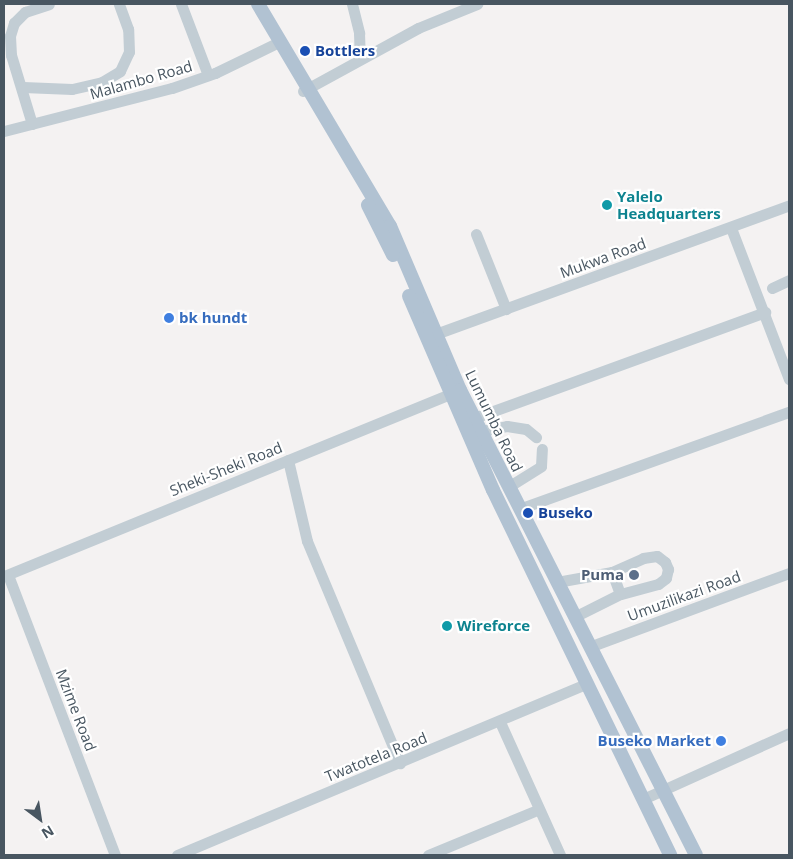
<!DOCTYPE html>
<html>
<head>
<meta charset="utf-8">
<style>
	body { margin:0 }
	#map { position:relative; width:793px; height:859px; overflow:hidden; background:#f4f2f2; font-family:"Open Sans",sans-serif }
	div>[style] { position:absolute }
	.minor>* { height:11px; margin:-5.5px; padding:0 5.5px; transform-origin:5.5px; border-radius:5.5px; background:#c2cdd4 }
	.major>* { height:14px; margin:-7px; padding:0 7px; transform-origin:7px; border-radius:7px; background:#b1c2d2 }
	.dots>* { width:14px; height:14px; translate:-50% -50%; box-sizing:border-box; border:2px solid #fff; border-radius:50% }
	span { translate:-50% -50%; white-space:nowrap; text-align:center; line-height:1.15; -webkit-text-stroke:4.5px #fff; paint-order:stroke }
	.transit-label { font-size:15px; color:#164399; font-weight:700 }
	.left { translate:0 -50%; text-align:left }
	.street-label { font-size:15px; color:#485661 }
	.culture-label { font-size:15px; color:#0d838f; font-weight:700 }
	.shop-label { font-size:15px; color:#366cbe; font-weight:700 }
	.right { translate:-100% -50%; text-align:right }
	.service-label { font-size:15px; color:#4e5e75; font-weight:700 }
	.frame { position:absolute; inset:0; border:5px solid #485661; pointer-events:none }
	.north { position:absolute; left:15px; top:794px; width:50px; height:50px; -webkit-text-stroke:4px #fff; paint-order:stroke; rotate:149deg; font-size:14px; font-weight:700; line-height:20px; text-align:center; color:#485661 }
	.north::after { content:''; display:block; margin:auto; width:18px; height:22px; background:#485661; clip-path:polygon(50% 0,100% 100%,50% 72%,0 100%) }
</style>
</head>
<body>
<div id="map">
	<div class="minor">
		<i style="left:181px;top:4px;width:76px;rotate:69.2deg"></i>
		<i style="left:352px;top:4px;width:30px;rotate:76deg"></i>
		<i style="left:359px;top:33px;width:25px;rotate:88deg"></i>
		<i style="left:23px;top:87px;width:49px;rotate:2.3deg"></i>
		<i style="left:72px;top:89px;width:31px;rotate:-13deg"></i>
		<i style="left:102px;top:82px;width:21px;rotate:-31deg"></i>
		<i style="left:120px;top:71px;width:21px;rotate:-65deg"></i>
		<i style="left:129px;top:52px;width:23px;rotate:-92deg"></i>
		<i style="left:128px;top:29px;width:27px;rotate:-110deg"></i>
		<i style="left:303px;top:91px;width:131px;rotate:-28.7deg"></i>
		<i style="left:418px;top:28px;width:64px;rotate:-22.1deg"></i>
		<i style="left:32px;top:124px;width:72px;rotate:-106.9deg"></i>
		<i style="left:11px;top:55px;width:19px;rotate:-93deg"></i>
		<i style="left:10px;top:36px;width:14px;rotate:-73deg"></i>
		<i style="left:14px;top:23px;width:16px;rotate:-45deg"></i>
		<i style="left:25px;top:12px;width:25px;rotate:-18deg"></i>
		<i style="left:4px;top:131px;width:173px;rotate:-14.4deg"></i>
		<i style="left:172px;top:88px;width:46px;rotate:-19.2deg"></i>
		<i style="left:215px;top:73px;width:73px;rotate:-25.9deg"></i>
		<i style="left:731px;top:228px;width:162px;rotate:69deg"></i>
		<i style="left:476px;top:234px;width:81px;rotate:68.2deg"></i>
		<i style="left:772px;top:288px;width:19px;rotate:-25deg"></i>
		<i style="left:430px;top:336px;width:382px;rotate:-20deg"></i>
		<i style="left:474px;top:418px;width:310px;rotate:-20deg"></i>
		<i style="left:481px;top:431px;width:26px;rotate:-11deg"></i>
		<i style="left:507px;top:426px;width:19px;rotate:9deg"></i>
		<i style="left:526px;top:429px;width:13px;rotate:39deg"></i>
		<i style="left:288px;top:460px;width:83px;rotate:76.8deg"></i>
		<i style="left:307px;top:541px;width:241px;rotate:67.3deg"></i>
		<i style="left:508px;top:487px;width:39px;rotate:-32deg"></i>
		<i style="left:541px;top:466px;width:17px;rotate:-87deg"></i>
		<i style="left:519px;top:509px;width:287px;rotate:-19.8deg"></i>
		<i style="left:612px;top:572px;width:34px;rotate:-24deg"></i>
		<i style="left:643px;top:558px;width:14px;rotate:-8deg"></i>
		<i style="left:657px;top:556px;width:10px;rotate:37deg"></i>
		<i style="left:665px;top:562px;width:8px;rotate:67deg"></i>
		<i style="left:668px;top:569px;width:9px;rotate:103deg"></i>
		<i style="left:666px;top:578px;width:10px;rotate:143deg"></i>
		<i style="left:658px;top:584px;width:39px;rotate:165deg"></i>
		<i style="left:8px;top:575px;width:300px;rotate:69.1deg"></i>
		<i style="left:4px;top:576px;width:490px;rotate:-22.2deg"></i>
		<i style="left:557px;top:582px;width:56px;rotate:-10.3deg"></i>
		<i style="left:612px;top:572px;width:23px;rotate:70deg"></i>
		<i style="left:620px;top:594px;width:51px;rotate:153.4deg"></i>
		<i style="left:589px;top:647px;width:213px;rotate:-20.3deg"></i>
		<i style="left:500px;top:722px;width:146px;rotate:65.7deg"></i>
		<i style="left:643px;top:799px;width:160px;rotate:-24.3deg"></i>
		<i style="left:177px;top:855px;width:443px;rotate:-22.7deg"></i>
		<i style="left:428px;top:855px;width:118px;rotate:-22.4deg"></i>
	</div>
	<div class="major">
		<i style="left:258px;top:4px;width:258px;rotate:59.3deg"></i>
		<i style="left:390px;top:226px;width:178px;rotate:66.9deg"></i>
		<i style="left:460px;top:390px;width:521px;rotate:63.09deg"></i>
		<i style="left:368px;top:205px;width:56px;rotate:63.4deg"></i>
		<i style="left:409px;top:296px;width:211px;rotate:66.6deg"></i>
		<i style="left:493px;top:490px;width:406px;rotate:64.1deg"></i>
	</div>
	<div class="dots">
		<i style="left:305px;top:51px;background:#1a4fb4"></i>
		<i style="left:607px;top:205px;background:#0f9aa8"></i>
		<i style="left:169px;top:318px;background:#3f7fe0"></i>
		<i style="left:528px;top:513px;background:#1a4fb4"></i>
		<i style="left:634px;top:575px;background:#5c6f8a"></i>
		<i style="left:447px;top:626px;background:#0f9aa8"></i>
		<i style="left:721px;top:741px;background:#3f7fe0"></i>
	</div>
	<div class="transit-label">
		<span class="left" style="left:315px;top:51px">Bottlers</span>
		<span class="left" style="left:538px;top:513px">Buseko</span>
	</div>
	<div class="street-label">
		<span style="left:141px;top:80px;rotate:-16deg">Malambo Road</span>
		<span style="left:603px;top:258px;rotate:-20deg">Mukwa Road</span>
		<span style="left:494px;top:421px;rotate:64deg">Lumumba Road</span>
		<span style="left:226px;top:469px;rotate:-22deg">Sheki-Sheki Road</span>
		<span style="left:684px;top:596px;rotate:-20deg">Umuzilikazi Road</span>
		<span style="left:76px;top:710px;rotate:69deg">Mzime Road</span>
		<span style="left:376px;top:757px;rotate:-22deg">Twatotela Road</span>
	</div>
	<div class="culture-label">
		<span class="left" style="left:617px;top:205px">Yalelo<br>Headquarters</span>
		<span class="left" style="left:457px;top:626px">Wireforce</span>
	</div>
	<div class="shop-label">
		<span class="left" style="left:179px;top:318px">bk hundt</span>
		<span class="right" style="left:711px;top:741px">Buseko Market</span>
	</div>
	<div class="service-label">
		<span class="right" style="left:624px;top:575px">Puma</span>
	</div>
	<div class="frame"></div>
	<div class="north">N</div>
</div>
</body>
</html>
